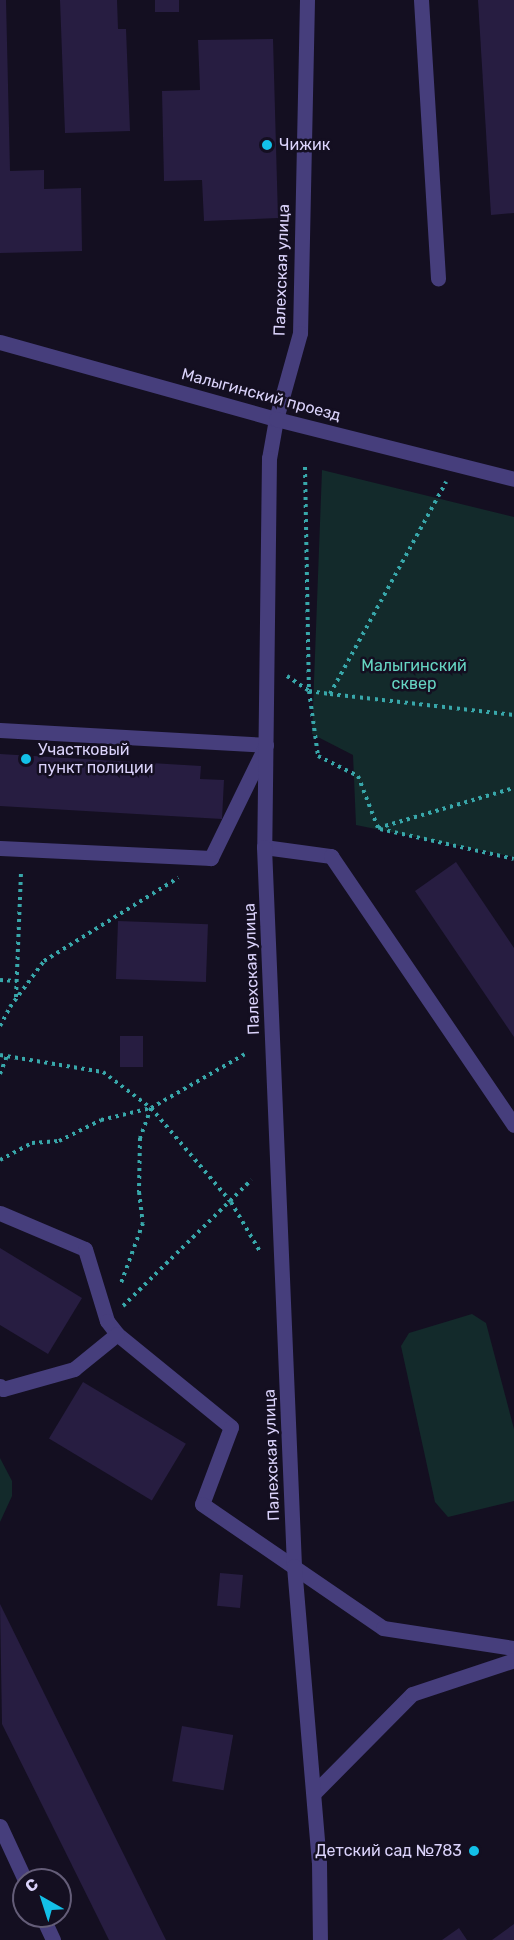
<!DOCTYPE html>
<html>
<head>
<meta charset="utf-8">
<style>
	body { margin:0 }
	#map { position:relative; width:514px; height:1940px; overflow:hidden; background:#140f21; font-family:Rubik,sans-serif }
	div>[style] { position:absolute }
	.green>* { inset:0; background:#132a2b }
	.building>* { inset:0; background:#271d41; transform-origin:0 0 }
	.path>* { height:4px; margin-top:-2px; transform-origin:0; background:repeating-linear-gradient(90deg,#38a7aa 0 3px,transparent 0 7.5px) }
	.service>* { height:15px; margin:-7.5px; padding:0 7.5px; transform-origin:7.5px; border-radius:7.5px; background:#463e7c }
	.minor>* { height:15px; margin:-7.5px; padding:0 7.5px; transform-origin:7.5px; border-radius:7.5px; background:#463e7c }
	.dots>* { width:16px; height:16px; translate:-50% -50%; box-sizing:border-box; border:3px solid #140f21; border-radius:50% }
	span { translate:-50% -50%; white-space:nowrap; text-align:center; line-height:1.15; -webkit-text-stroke:5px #140f21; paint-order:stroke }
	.poi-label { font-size:16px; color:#dbd3fb }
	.left { translate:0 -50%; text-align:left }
	.right { translate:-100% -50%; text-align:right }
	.street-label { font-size:16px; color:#dbd3fb }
	.park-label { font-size:16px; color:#66d5c3 }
	.north { position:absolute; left:12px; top:1868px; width:60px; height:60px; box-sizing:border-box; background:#140f21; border:2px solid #645d78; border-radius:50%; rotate:321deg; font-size:16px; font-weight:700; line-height:24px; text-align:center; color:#dbd3fb }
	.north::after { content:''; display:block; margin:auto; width:21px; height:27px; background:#13c0e8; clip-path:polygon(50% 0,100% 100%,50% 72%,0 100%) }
</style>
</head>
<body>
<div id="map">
	<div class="green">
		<i style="clip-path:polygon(322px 470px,514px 517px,514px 857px,356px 825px,353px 755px,312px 734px)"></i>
		<i style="clip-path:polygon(472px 1314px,486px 1323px,514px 1429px,514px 1501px,448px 1517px,435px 1502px,401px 1346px,409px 1333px)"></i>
		<i style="clip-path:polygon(0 1458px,12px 1481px,12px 1496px,0 1522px)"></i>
	</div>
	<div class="building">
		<i style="clip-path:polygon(0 0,6px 0,10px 171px,44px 170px,44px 189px,81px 188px,82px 251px,0 253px)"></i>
		<i style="clip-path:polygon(60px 0,117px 0,118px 29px,126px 29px,130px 131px,65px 133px)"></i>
		<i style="left:155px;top:0;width:24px;height:12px"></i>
		<i style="clip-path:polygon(478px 0,514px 0,514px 213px,491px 215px)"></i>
		<i style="clip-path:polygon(273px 39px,278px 218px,204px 221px,202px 180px,164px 181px,162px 91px,200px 90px,198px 40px)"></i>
		<i style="clip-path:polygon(0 754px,201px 766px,200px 779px,224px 780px,222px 819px,0 806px)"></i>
		<i style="clip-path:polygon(456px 862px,514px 948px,514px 1037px,415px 891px)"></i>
		<i style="left:118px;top:921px;width:90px;height:58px;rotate:2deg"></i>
		<i style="left:120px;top:1036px;width:23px;height:31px"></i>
		<i style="clip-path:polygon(0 1248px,82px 1298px,48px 1354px,0 1325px)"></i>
		<i style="left:83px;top:1382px;width:120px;height:66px;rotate:31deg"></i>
		<i style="left:220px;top:1573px;width:23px;height:33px;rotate:5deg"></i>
		<i style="clip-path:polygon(0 1604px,166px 1940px,109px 1940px,2px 1724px)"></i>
		<i style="left:182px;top:1726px;width:52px;height:56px;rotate:10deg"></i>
		<i style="clip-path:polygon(514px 1924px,514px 1940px,492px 1940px)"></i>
		<i style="clip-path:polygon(459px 1928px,467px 1940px,442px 1940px)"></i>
	</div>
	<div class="path">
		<i style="left:305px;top:467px;width:224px;rotate:89deg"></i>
		<i style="left:309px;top:691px;width:66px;rotate:82.1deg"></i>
		<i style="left:318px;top:756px;width:45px;rotate:26.6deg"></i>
		<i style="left:358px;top:776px;width:56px;rotate:69deg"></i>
		<i style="left:378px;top:828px;width:142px;rotate:-16.4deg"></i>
		<i style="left:287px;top:676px;width:27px;rotate:34deg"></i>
		<i style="left:309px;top:691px;width:21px;rotate:8deg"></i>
		<i style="left:330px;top:694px;width:242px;rotate:-61.3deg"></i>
		<i style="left:330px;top:694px;width:185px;rotate:6.5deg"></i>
		<i style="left:380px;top:829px;width:137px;rotate:12.6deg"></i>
		<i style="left:0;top:980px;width:17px;rotate:3deg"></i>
		<i style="left:16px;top:997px;width:127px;rotate:-87.7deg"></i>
		<i style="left:0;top:1026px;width:21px;rotate:-62deg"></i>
		<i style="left:10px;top:1007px;width:57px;rotate:-53.5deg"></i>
		<i style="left:44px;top:961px;width:158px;rotate:-31.8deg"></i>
		<i style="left:0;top:1055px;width:104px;rotate:9.4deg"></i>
		<i style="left:103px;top:1072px;width:60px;rotate:36.9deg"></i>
		<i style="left:151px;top:1108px;width:123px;rotate:49.6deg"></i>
		<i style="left:231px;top:1202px;width:56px;rotate:59.7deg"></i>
		<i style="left:0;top:1074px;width:19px;rotate:-69deg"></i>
		<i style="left:151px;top:1108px;width:108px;rotate:-29.9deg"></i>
		<i style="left:0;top:1160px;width:36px;rotate:-28deg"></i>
		<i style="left:32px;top:1143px;width:27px;rotate:-4deg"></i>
		<i style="left:59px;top:1141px;width:47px;rotate:-26.6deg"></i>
		<i style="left:101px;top:1120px;width:51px;rotate:-13.5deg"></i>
		<i style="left:151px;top:1108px;width:32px;rotate:110deg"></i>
		<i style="left:140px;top:1138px;width:54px;rotate:91.1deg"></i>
		<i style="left:139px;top:1192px;width:31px;rotate:83deg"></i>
		<i style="left:143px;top:1223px;width:67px;rotate:110.1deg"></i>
		<i style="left:123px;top:1306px;width:180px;rotate:-44.5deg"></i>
	</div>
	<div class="service">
		<i style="left:421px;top:0;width:279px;rotate:86.5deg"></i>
		<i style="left:0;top:730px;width:266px;rotate:3.2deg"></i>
		<i style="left:266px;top:745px;width:126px;rotate:116deg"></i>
		<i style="left:211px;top:858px;width:211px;rotate:-177.3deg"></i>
		<i style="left:264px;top:847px;width:68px;rotate:7.7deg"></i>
		<i style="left:331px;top:856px;width:325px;rotate:55.8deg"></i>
		<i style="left:0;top:1213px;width:92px;rotate:23deg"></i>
		<i style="left:85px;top:1249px;width:75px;rotate:73deg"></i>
		<i style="left:107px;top:1321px;width:16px;rotate:52deg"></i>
		<i style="left:117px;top:1334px;width:147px;rotate:39.2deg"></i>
		<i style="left:231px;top:1427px;width:82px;rotate:110.6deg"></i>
		<i style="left:202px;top:1504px;width:219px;rotate:34.4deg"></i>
		<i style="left:383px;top:1628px;width:133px;rotate:8.7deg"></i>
		<i style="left:0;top:1386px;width:4px;rotate:45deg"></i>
		<i style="left:3px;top:1389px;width:74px;rotate:-15.7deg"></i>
		<i style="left:74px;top:1369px;width:55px;rotate:-39.1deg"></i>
		<i style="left:314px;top:1793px;width:139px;rotate:-45.3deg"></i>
		<i style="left:412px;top:1694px;width:108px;rotate:-18.4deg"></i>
		<i style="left:0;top:1826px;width:60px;rotate:65.2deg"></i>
		<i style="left:42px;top:1916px;width:26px;rotate:65deg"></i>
	</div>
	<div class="minor">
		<i style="left:307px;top:0;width:333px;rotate:91.2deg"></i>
		<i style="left:300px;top:333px;width:89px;rotate:105.6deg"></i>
		<i style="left:276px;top:419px;width:40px;rotate:100deg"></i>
		<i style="left:269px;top:458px;width:389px;rotate:90.7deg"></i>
		<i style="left:264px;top:847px;width:720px;rotate:87.61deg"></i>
		<i style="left:294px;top:1566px;width:297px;rotate:85.2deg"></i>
		<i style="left:319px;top:1862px;width:78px;rotate:89.3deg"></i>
		<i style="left:0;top:342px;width:287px;rotate:15.6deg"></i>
		<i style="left:276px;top:419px;width:245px;rotate:14.1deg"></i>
	</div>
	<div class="dots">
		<i style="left:267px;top:145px;background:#13c0e8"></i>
		<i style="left:26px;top:759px;background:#13c0e8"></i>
		<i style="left:474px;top:1851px;background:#13c0e8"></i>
	</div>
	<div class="poi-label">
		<span class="left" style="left:279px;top:145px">Чижик</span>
		<span class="left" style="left:38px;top:759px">Участковый<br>пункт полиции</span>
		<span class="right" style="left:462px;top:1851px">Детский сад №783</span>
	</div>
	<div class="street-label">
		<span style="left:282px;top:270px;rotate:-88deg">Палехская улица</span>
		<span style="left:261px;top:395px;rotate:15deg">Малыгинский проезд</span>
		<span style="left:252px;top:969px;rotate:-92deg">Палехская улица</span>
		<span style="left:272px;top:1455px;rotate:-92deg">Палехская улица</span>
	</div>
	<div class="park-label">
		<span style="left:414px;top:675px">Малыгинский<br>сквер</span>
	</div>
	<div class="north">С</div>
</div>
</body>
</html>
